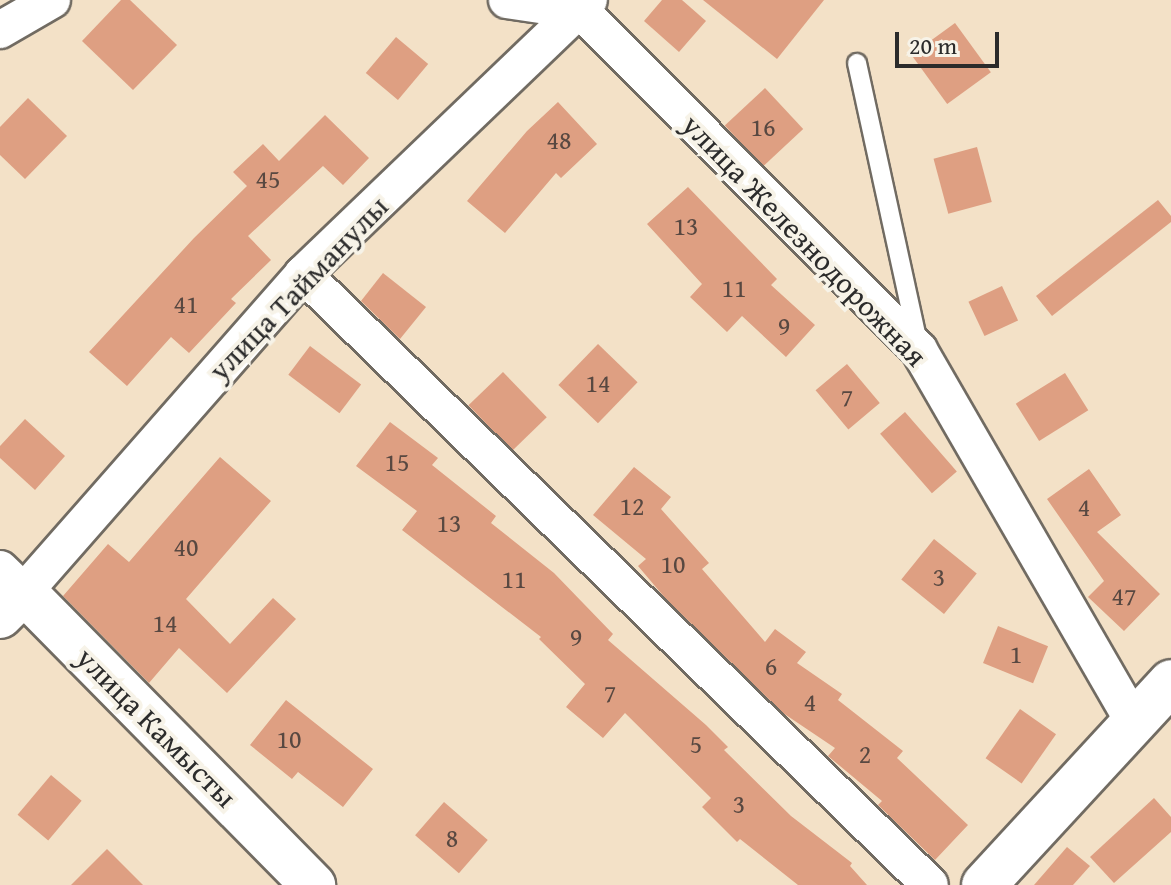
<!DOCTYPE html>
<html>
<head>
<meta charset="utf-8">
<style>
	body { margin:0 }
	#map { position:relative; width:1171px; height:885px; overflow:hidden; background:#f3e1c7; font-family:"Gentium Book Plus",serif }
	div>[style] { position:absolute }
	.building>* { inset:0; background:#de9f82; transform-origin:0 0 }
	.roads { filter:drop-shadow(2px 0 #716b62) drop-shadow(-2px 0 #716b62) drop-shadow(0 2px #716b62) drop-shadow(0 -2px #716b62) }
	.service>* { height:18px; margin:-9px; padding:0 9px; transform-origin:9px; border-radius:9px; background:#fff }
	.minor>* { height:36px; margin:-18px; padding:0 18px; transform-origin:18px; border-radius:18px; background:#fff }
	.tertiary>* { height:44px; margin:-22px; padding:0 22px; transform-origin:22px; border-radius:22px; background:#fff }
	span { translate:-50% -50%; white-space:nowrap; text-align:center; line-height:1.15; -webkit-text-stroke:8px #f7f3e8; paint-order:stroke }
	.number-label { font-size:26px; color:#584841 }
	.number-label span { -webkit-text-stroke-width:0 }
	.street-label { font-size:30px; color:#2b2b2b }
	.scale { position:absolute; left:895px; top:32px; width:104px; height:36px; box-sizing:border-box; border:4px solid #2b2b2b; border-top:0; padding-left:10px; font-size:24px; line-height:28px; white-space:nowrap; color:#2b2b2b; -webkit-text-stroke:6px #f7f3e8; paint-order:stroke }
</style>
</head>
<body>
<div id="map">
	<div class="building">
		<i style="clip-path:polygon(121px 0,130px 0,177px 45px,133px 90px,82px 41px)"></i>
		<i style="clip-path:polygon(662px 0,682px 0,706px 21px,679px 52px,644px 21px)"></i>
		<i style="clip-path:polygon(703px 0,824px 0,777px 59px)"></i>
		<i style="left:955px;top:23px;width:61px;height:54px;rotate:54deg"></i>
		<i style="left:396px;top:37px;width:42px;height:47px;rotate:40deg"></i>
		<i style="left:765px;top:88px;width:56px;height:55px;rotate:47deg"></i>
		<i style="clip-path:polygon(28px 98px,67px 136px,25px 179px,0 155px,0 127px)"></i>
		<i style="clip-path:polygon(558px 102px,597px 144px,561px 178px,556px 173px,505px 233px,467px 201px,527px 131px)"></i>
		<i style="clip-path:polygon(325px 115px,369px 158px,343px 185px,323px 166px,248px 236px,271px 260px,231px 299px,236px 303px,189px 353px,171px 337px,127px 386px,89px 352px,194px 238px,247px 186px,233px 172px,263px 144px,279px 161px)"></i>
		<i style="left:977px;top:147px;width:57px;height:45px;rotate:75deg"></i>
		<i style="clip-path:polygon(688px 187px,777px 279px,771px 285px,815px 325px,786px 357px,742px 316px,727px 332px,690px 297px,702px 284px,647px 224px)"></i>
		<i style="clip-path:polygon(1158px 200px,1171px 216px,1171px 222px,1052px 316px,1036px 296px)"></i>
		<i style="clip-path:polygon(383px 273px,426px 307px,400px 339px,361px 301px)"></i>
		<i style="left:1002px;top:286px;width:38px;height:37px;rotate:65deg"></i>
		<i style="left:598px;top:344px;width:55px;height:57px;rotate:44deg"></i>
		<i style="left:310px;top:346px;width:64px;height:36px;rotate:37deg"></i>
		<i style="left:847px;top:364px;width:51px;height:41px;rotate:50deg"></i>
		<i style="left:503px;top:372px;width:63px;height:48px;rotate:46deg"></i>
		<i style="left:1065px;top:373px;width:44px;height:58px;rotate:58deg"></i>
		<i style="left:905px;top:412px;width:79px;height:33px;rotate:49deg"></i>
		<i style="clip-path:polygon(25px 419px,65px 456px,35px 490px,0 458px,0 446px)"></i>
		<i style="clip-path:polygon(390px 422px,438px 458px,432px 465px,496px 516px,491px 523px,554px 573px,613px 634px,608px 640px,706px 725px,728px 747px,724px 750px,791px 816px,852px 863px,850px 866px,867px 885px,798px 885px,740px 839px,737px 842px,702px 807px,711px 798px,625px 713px,603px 738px,566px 707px,585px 684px,539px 639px,541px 637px,402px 530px,417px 511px,356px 466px)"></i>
		<i style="clip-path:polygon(220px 457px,271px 501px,186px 599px,230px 644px,273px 598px,296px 619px,227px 693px,179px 648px,149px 683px,63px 596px,108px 544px,129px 562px)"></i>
		<i style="clip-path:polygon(634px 467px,671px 497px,661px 509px,709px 563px,702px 569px,765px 642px,775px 629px,806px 652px,797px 663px,842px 694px,838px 700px,903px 751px,897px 758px,968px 825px,935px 860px,878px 805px,882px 801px,828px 756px,835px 748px,783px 713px,666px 599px,638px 566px,646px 559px,593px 515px)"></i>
		<i style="clip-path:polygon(1089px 469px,1121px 515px,1097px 532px,1160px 594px,1124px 631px,1088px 597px,1104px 581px,1047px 499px)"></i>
		<i style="left:934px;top:539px;width:55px;height:52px;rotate:39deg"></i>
		<i style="left:998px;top:626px;width:54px;height:40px;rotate:22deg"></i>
		<i style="clip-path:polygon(286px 700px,373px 769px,343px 807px,298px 772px,292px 779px,250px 745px)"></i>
		<i style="left:1020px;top:709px;width:44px;height:60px;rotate:35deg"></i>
		<i style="left:51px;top:775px;width:40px;height:52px;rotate:40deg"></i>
		<i style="clip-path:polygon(1154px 798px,1171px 817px,1171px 832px,1114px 883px,1090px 857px)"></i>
		<i style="left:444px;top:802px;width:58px;height:44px;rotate:41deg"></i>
		<i style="clip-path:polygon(1067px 847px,1090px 866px,1073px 885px,1034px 885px)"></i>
		<i style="clip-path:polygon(107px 849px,143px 885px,71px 885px)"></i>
	</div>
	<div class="roads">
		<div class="service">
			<i style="left:857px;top:63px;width:282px;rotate:77.7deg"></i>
		</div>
		<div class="minor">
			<i style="left:507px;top:0;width:75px;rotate:8.5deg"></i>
			<i style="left:581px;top:11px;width:479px;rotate:45.1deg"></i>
			<i style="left:919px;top:350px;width:430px;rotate:60deg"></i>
			<i style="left:0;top:30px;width:60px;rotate:-30deg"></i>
			<i style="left:303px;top:274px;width:875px;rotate:44.26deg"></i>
			<i style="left:0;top:569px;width:33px;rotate:44deg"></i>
			<i style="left:24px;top:592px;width:423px;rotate:-48.7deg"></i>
			<i style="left:303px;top:274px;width:396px;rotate:-43.8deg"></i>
		</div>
		<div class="tertiary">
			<i style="left:0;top:616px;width:34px;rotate:-45deg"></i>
			<i style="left:24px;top:592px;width:412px;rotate:45.4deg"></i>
			<i style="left:984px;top:885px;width:276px;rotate:-47.3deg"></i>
		</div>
	</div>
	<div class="number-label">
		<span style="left:763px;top:127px">16</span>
		<span style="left:559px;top:140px">48</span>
		<span style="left:268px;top:179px">45</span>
		<span style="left:686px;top:226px">13</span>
		<span style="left:734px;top:288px">11</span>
		<span style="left:186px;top:304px">41</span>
		<span style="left:784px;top:326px">9</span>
		<span style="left:598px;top:383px">14</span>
		<span style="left:847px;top:397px">7</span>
		<span style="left:397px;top:462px">15</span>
		<span style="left:632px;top:506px">12</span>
		<span style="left:1084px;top:507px">4</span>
		<span style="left:449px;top:523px">13</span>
		<span style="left:186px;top:547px">40</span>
		<span style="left:673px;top:564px">10</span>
		<span style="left:939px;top:577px">3</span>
		<span style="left:514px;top:579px">11</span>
		<span style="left:1124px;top:596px">47</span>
		<span style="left:165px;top:623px">14</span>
		<span style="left:576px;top:637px">9</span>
		<span style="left:1016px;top:654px">1</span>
		<span style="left:771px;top:666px">6</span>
		<span style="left:610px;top:693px">7</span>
		<span style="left:810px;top:702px">4</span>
		<span style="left:289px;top:739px">10</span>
		<span style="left:696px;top:744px">5</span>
		<span style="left:865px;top:754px">2</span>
		<span style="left:739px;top:804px">3</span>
		<span style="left:452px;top:838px">8</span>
	</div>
	<div class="street-label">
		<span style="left:805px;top:240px;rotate:46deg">улица Железнодорожная</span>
		<span style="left:298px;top:288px;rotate:-46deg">улица Тайманулы</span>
		<span style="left:157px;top:727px;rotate:45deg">улица Камысты</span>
	</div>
	<div class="scale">20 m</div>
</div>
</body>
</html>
